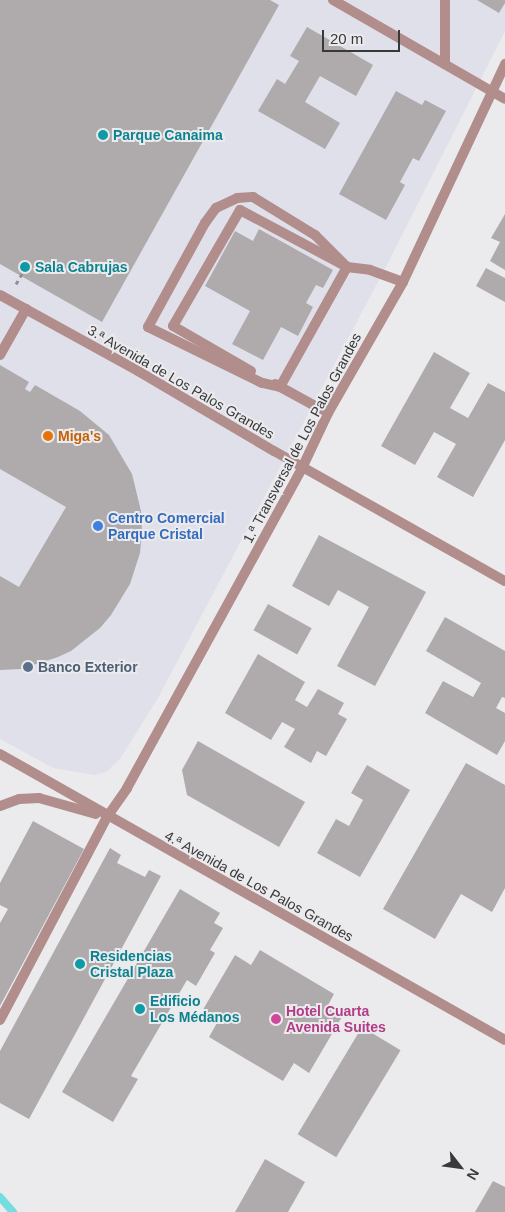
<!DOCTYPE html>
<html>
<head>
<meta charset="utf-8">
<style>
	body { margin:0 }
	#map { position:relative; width:505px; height:1212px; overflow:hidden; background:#ebebee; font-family:Helvetica,sans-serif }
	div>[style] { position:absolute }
	.built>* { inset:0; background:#e0e0ea }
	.stream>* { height:8px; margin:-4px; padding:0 4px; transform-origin:4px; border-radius:4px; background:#75dddf }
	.building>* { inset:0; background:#afabad; transform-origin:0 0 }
	.path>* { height:3px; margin-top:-1.5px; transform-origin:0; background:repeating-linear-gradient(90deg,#919193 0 4px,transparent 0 8px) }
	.lane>* { height:10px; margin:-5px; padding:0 5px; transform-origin:5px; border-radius:5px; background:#b18d8c }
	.street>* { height:10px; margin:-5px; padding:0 5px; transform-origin:5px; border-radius:5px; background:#b18d8c }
	.dots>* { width:14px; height:14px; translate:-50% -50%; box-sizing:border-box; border:2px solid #ebebee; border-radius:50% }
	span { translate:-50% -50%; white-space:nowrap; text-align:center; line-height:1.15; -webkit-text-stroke:4px #ebebee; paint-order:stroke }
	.culture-label { font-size:14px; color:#0d838f; font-weight:700 }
	.left { translate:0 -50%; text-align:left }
	.street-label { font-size:14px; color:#39393a }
	.food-label { font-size:14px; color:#c56008; font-weight:700 }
	.shop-label { font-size:14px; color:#366cbe; font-weight:700 }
	.service-label { font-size:14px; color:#4e5e75; font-weight:700 }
	.hotel-label { font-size:14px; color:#b23c85; font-weight:700 }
	.north { position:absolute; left:435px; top:1142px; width:50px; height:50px; -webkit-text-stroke:4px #ebebee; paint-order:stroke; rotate:120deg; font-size:14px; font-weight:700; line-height:20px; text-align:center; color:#39393a }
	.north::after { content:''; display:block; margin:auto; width:18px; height:22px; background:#39393a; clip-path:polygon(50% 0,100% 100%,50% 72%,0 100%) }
	.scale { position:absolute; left:322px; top:30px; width:78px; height:22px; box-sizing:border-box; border:2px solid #39393a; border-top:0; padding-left:6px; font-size:15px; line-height:18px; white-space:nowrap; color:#39393a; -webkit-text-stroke:4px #ebebee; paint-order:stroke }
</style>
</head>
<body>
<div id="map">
	<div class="built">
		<i style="clip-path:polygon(0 0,505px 0,505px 31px,389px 261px,158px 698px,120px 759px,106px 772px,94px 775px,53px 768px,0 739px)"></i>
	</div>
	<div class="stream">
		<i style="left:0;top:1197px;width:20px;rotate:49deg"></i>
	</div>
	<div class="building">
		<i style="clip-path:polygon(0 0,270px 0,279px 5px,102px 322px,0 264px)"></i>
		<i style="clip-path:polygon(477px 0,505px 0,505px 3px,499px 13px)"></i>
		<i style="clip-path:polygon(307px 27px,373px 65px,356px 96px,320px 76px,305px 102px,340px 123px,325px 149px,258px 111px,277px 79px,285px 84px,299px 61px,290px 56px)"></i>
		<i style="clip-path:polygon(396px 91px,422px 105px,425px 100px,446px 111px,419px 161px,413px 158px,400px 182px,405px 185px,386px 220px,339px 194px)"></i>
		<i style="clip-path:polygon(505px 214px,505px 270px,490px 261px,500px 242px,491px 238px)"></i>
		<i style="clip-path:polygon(259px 229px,333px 270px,323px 288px,316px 285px,306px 303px,313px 307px,298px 336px,281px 327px,263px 360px,232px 344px,250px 311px,205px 286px,235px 231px,253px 241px)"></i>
		<i style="clip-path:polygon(486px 268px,505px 278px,505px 302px,476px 286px)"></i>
		<i style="clip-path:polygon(434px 352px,470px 373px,450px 408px,468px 418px,488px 383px,505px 392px,505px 440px,473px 497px,437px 477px,456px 444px,434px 432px,415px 465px,381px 446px)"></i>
		<i style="clip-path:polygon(0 365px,29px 382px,25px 389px,30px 392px,35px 385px,80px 411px,109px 435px,132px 474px,141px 511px,142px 531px,140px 553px,130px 584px,111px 615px,100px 628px,71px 651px,58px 657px,21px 669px,0 670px,0 576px,19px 587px,66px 507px,0 469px)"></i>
		<i style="clip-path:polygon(319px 535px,426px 592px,375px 686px,337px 666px,369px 607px,338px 590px,329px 606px,292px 586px)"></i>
		<i style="left:268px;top:604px;width:50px;height:30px;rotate:29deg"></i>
		<i style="clip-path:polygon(445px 617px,505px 651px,505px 698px,502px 697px,496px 708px,505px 713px,505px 741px,497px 755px,425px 713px,443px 681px,473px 697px,481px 683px,426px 651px)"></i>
		<i style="clip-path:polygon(258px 654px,305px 682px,295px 700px,307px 707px,318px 689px,344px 703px,338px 714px,347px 719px,326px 756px,317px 751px,311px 763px,284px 747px,295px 729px,282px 722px,271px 740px,225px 713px)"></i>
		<i style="clip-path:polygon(198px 741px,305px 802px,279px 847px,187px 795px,182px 770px)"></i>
		<i style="clip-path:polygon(466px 763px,505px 785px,505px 888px,492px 912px,461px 894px,435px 939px,383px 909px)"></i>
		<i style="clip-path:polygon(367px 765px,410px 790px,360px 877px,317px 853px,336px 819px,349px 826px,363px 800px,351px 793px)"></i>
		<i style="clip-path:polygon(33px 821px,84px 849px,0 1006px,0 923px,8px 909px,0 905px,0 883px)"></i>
		<i style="clip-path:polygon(110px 848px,121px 855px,117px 863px,145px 877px,149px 870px,161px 876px,29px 1119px,0 1103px,0 1051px)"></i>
		<i style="clip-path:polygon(180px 889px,220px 913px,214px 923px,223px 928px,210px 950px,215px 953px,196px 986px,187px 980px,131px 1076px,138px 1079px,113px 1122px,62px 1092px)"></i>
		<i style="clip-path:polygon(260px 950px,334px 994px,327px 1007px,343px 1015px,309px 1073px,294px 1063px,283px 1081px,209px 1037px,217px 1023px,201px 1013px,235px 955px,251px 965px)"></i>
		<i style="left:362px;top:1027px;width:45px;height:125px;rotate:31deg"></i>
		<i style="clip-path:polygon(265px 1159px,305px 1182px,288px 1212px,235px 1212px)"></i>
		<i style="clip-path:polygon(493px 1181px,505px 1187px,505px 1212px,475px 1212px)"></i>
	</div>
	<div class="path">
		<i style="left:16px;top:284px;width:16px;rotate:-60deg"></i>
	</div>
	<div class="lane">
		<i style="left:445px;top:64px;width:64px;rotate:-90deg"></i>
		<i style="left:253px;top:197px;width:73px;rotate:31.5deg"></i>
		<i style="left:315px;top:235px;width:45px;rotate:45deg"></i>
		<i style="left:347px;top:267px;width:137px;rotate:119.2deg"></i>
		<i style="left:280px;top:387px;width:18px;rotate:-167deg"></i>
		<i style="left:262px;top:383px;width:127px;rotate:-153.8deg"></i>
		<i style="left:148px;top:327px;width:119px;rotate:-61.3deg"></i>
		<i style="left:205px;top:223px;width:19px;rotate:-54deg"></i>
		<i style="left:216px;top:208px;width:23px;rotate:-25deg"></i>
		<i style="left:237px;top:198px;width:16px;rotate:-4deg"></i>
		<i style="left:0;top:355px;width:53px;rotate:-60.5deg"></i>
		<i style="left:251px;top:371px;width:90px;rotate:-150deg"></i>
		<i style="left:173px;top:326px;width:134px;rotate:-60deg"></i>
		<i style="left:240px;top:210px;width:121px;rotate:28deg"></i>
		<i style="left:347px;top:267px;width:23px;rotate:7deg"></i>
		<i style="left:370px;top:270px;width:35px;rotate:20deg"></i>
		<i style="left:275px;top:384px;width:60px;rotate:28.7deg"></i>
	</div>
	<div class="street">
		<i style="left:333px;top:0;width:198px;rotate:29.9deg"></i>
		<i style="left:0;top:295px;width:158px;rotate:28.8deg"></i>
		<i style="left:138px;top:371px;width:158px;rotate:30.5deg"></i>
		<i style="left:274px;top:451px;width:265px;rotate:29.4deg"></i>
		<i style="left:0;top:754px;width:580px;rotate:29.52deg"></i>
		<i style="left:0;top:806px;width:20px;rotate:-20deg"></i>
		<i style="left:19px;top:799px;width:20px;rotate:-3deg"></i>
		<i style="left:39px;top:798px;width:59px;rotate:15.7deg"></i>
		<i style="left:0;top:1020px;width:229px;rotate:-62.2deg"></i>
		<i style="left:107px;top:817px;width:35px;rotate:-55deg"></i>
		<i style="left:127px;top:788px;width:367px;rotate:-61.3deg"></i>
		<i style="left:303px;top:466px;width:59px;rotate:-64.7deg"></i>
		<i style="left:328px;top:413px;width:151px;rotate:-60.2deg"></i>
		<i style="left:403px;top:282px;width:241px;rotate:-64.9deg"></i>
	</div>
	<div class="dots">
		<i style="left:103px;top:135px;background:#0f9aa8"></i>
		<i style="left:25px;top:267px;background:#0f9aa8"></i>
		<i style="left:48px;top:436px;background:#e8710a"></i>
		<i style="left:98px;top:526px;background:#3f7fe0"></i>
		<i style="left:28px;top:667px;background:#5c6f8a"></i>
		<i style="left:80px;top:964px;background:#0f9aa8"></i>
		<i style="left:140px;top:1009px;background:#0f9aa8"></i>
		<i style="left:276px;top:1019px;background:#d1479c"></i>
	</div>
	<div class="culture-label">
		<span class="left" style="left:113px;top:135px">Parque Canaima</span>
		<span class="left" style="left:35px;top:267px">Sala Cabrujas</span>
		<span class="left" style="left:90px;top:964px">Residencias<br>Cristal Plaza</span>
		<span class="left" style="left:150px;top:1009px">Edificio<br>Los Médanos</span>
	</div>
	<div class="street-label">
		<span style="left:181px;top:382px;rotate:30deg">3.ª Avenida de Los Palos Grandes</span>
		<span style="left:302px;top:438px;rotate:-62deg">1.ª Transversal de Los Palos Grandes</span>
		<span style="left:259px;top:886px;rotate:29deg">4.ª Avenida de Los Palos Grandes</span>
	</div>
	<div class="food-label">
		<span class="left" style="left:58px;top:436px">Miga's</span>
	</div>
	<div class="shop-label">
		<span class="left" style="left:108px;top:526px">Centro Comercial<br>Parque Cristal</span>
	</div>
	<div class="service-label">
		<span class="left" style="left:38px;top:667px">Banco Exterior</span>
	</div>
	<div class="hotel-label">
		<span class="left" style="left:286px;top:1019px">Hotel Cuarta<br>Avenida Suites</span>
	</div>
	<div class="north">N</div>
	<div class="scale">20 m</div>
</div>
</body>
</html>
